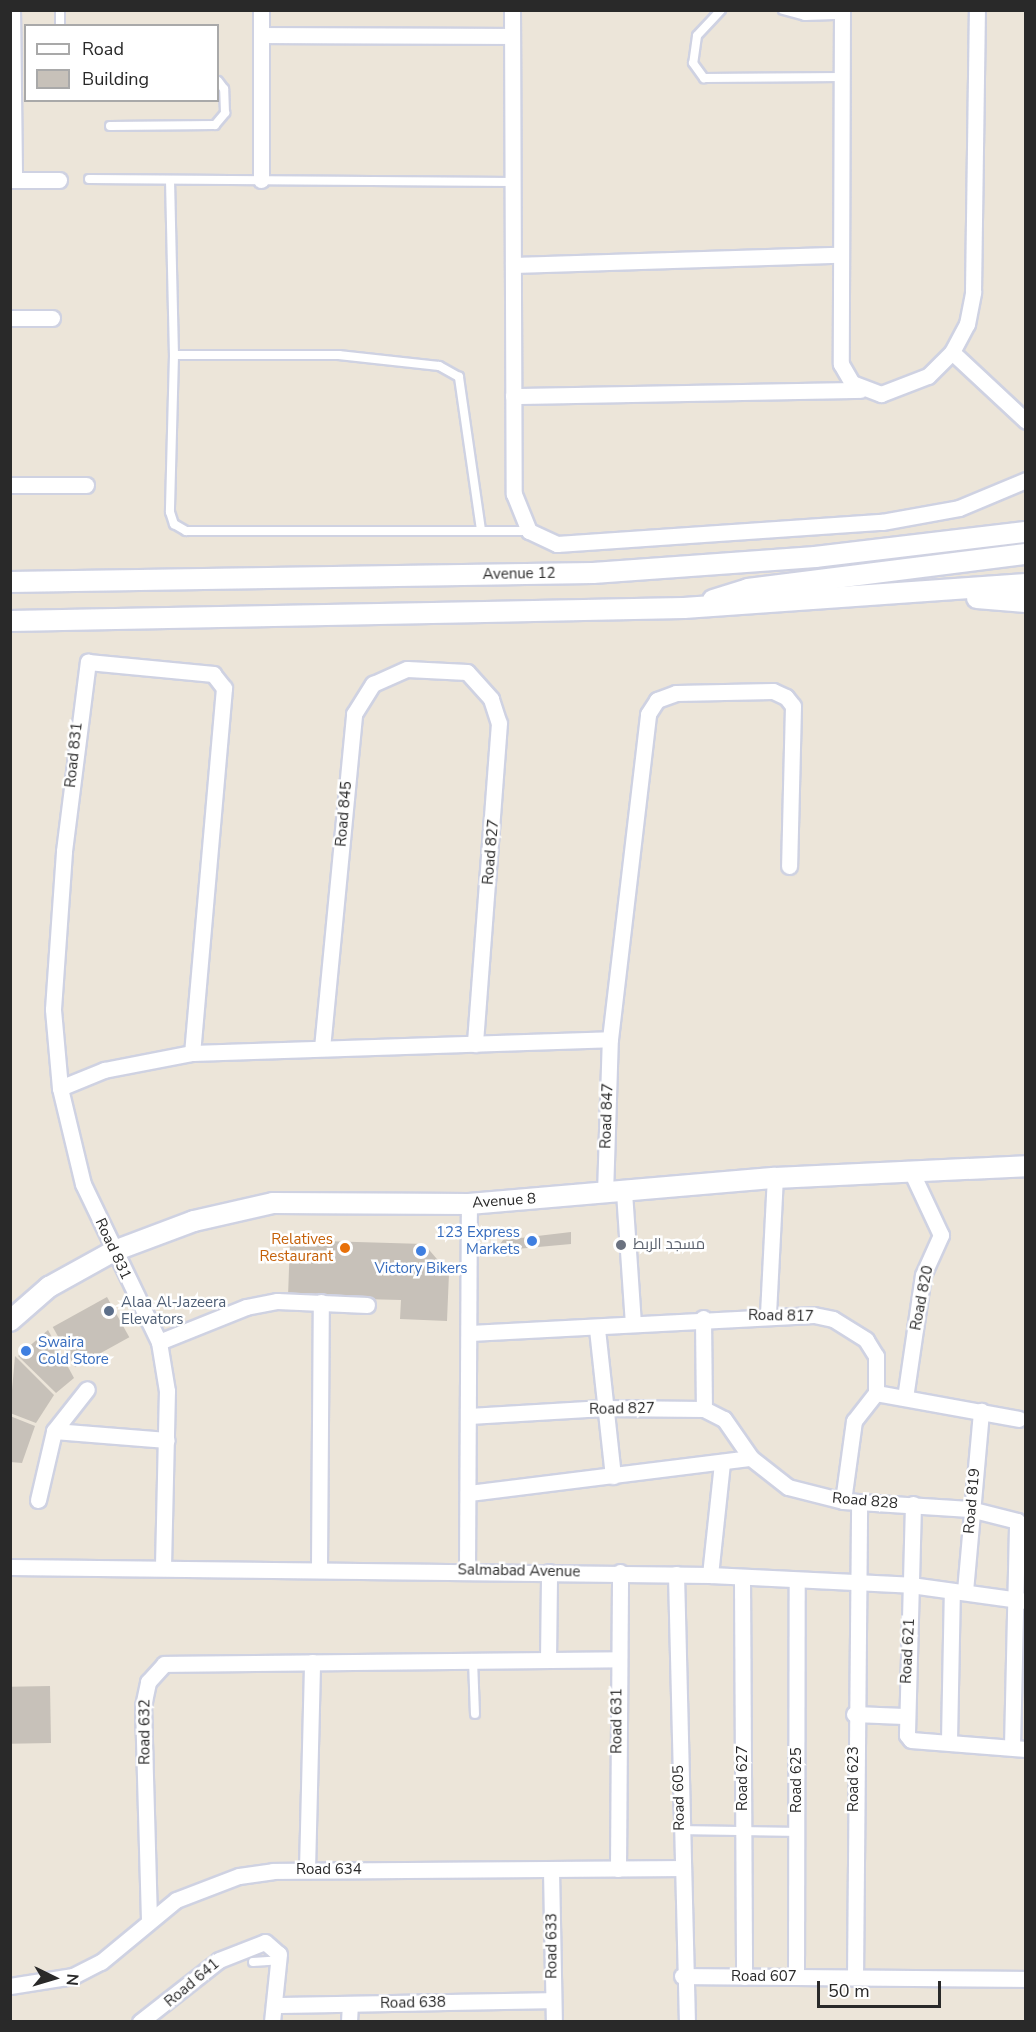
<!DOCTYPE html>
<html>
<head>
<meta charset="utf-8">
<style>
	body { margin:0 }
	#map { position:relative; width:1036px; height:2032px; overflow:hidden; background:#ece5d9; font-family:"Nunito Sans",Cairo,sans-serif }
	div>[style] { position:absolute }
	.building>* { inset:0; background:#c7c1b9; transform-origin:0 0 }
	.roads { filter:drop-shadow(2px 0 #cfd2e2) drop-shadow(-2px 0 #cfd2e2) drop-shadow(0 2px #cfd2e2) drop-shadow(0 -2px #cfd2e2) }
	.service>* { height:8px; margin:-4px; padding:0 4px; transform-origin:4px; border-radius:4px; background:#fff }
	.minor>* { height:15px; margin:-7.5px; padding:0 7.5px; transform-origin:7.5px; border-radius:7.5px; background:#fff }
	.tertiary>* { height:20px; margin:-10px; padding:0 10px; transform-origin:10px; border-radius:10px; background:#fff }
	.dots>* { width:16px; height:16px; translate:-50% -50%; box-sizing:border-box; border:3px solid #fff; border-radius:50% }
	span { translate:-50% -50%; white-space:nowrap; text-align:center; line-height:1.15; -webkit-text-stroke:5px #fff; paint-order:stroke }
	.street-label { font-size:15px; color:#292929 }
	.shop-label { font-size:15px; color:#366cbe }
	.right { translate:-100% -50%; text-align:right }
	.left { translate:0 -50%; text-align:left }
	.food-label { font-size:15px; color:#c56008 }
	.worship-label { font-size:15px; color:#5b616d }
	.service-label { font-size:15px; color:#4e5e75 }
	.frame { position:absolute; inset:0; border:12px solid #292929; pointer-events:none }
	.legend { position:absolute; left:24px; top:24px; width:195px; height:78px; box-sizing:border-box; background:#fff; border:2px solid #a9a9a9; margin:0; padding:8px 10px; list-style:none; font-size:18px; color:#292929 }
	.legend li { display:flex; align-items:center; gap:12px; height:30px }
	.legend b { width:30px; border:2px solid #a9a9a9 }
	.north { position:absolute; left:24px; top:1948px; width:60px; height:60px; -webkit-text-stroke:4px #fff; paint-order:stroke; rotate:95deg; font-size:16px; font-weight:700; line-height:24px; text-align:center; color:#292929 }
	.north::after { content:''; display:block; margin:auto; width:21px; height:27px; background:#292929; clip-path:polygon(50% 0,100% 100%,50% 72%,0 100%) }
	.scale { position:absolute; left:817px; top:1981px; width:124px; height:27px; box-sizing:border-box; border:3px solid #292929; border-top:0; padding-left:8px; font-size:18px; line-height:21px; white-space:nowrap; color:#292929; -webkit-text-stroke:4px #fff; paint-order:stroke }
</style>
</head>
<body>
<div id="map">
	<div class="building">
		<i style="clip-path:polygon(571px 1232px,571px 1244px,495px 1251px,503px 1240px)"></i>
		<i style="clip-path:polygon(290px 1240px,424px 1244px,449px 1273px,447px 1321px,400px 1319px,401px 1300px,288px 1297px)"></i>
		<i style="left:107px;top:1297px;width:46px;height:62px;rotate:61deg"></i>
		<i style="clip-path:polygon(48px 1330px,74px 1378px,56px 1393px,18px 1356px)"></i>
		<i style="clip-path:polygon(15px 1356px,54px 1395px,36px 1423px,10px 1413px)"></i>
		<i style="clip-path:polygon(10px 1416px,35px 1426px,22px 1463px,10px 1462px)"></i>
		<i style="left:50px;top:1686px;width:57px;height:40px;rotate:89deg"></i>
	</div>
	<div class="roads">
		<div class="service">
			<i style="left:721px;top:10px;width:35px;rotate:133deg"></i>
			<i style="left:697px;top:36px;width:27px;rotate:98deg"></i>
			<i style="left:693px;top:63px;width:19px;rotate:54deg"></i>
			<i style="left:704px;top:78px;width:138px;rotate:-0.4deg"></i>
			<i style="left:783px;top:10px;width:23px;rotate:15deg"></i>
			<i style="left:805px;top:16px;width:37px;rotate:-2deg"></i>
			<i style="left:60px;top:26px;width:16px;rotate:-90deg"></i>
			<i style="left:110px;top:126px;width:105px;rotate:-0.5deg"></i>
			<i style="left:215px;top:125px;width:16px;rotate:-50deg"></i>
			<i style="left:225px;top:113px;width:24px;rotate:-92deg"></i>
			<i style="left:224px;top:89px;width:10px;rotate:-127deg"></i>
			<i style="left:89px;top:179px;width:423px;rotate:0.4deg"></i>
			<i style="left:170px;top:180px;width:175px;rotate:88.7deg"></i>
			<i style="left:481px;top:530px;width:155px;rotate:-98.2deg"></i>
			<i style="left:459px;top:377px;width:23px;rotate:-151deg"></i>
			<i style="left:439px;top:366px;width:101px;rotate:-173.7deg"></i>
			<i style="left:339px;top:355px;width:165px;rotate:180deg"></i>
			<i style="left:174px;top:355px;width:157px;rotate:91.5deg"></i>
			<i style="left:170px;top:512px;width:13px;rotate:72deg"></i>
			<i style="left:174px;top:524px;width:14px;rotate:30deg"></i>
			<i style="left:186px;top:531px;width:342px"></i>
			<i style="left:473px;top:1660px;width:54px;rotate:87.9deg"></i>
			<i style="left:681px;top:1830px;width:116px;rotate:1deg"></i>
			<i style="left:253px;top:1962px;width:26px;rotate:-4deg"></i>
		</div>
		<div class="minor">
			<i style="left:12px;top:10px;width:170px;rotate:89.3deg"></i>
			<i style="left:512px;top:10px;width:484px;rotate:89.8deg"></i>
			<i style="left:514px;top:494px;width:40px;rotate:68deg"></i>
			<i style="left:529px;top:531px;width:31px;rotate:25deg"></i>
			<i style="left:557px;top:544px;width:326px;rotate:-3.9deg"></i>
			<i style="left:882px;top:522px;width:78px;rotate:-10.3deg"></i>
			<i style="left:959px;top:508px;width:73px;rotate:-22.7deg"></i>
			<i style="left:842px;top:10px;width:354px;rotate:90.2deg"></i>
			<i style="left:841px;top:364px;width:22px;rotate:60deg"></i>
			<i style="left:852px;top:383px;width:31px;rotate:21deg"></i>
			<i style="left:881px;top:394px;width:50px;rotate:-21deg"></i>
			<i style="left:928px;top:376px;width:34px;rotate:-45deg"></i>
			<i style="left:952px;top:352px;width:32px;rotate:-62deg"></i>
			<i style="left:967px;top:324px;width:33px;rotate:-79deg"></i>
			<i style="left:973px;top:292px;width:282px;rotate:-89.2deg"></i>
			<i style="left:261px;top:35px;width:251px;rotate:0.2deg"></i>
			<i style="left:10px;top:180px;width:49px"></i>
			<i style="left:261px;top:180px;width:170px;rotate:-90deg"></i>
			<i style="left:513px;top:265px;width:326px;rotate:-1.8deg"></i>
			<i style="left:10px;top:318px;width:42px"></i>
			<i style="left:952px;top:352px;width:101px;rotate:43deg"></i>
			<i style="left:513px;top:396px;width:347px;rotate:-1deg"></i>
			<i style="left:10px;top:485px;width:76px"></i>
			<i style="left:322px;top:1048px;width:336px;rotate:-84.5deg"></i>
			<i style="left:354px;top:714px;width:36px;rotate:-58deg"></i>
			<i style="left:373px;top:684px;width:37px;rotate:-24deg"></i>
			<i style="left:407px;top:669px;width:60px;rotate:2.9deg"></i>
			<i style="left:467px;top:672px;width:36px;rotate:48deg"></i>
			<i style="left:491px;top:699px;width:25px;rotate:72deg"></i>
			<i style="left:499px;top:723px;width:322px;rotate:94.3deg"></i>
			<i style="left:60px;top:1088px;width:48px;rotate:-22.2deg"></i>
			<i style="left:104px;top:1070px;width:90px;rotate:-10.9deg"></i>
			<i style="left:192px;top:1053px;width:418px;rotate:-1.9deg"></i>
			<i style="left:624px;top:1192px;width:132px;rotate:86.1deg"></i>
			<i style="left:605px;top:1194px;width:155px;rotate:-88.2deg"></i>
			<i style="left:610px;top:1039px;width:327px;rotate:-83.3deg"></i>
			<i style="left:648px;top:714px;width:17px;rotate:-57deg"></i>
			<i style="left:657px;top:700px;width:20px;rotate:-20deg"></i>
			<i style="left:676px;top:693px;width:97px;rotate:-1.2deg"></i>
			<i style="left:773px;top:691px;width:14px;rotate:25deg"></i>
			<i style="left:786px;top:697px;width:11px;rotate:52deg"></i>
			<i style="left:793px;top:706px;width:160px;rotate:91.4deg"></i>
			<i style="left:768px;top:1314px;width:136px;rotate:-87.1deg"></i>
			<i style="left:703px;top:1318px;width:91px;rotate:89.4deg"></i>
			<i style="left:597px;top:1329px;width:148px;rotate:83.8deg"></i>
			<i style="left:470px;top:1333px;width:344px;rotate:-3deg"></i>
			<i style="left:814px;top:1315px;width:19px;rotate:12deg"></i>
			<i style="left:833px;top:1319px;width:39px;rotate:32deg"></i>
			<i style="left:866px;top:1340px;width:19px;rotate:58deg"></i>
			<i style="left:876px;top:1356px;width:37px;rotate:90deg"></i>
			<i style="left:876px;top:1393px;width:145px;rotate:10.3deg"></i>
			<i style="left:159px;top:1342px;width:94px;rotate:-21.9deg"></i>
			<i style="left:246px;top:1307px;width:32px;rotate:-11deg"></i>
			<i style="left:277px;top:1301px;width:90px;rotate:2.5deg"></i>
			<i style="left:905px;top:1398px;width:124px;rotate:-81.7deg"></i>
			<i style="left:923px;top:1275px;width:44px;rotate:-65.8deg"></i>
			<i style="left:941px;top:1235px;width:71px;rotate:-115.1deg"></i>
			<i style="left:469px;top:1416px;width:135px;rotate:-3.4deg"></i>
			<i style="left:604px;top:1408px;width:100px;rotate:0.6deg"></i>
			<i style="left:704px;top:1409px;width:22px;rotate:27deg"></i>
			<i style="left:724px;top:1419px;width:47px;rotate:55.3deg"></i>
			<i style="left:751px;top:1458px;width:47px;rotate:38.1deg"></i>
			<i style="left:788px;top:1487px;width:57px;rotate:14.3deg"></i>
			<i style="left:843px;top:1501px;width:127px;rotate:3.6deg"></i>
			<i style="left:970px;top:1509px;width:49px;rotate:14.3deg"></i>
			<i style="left:54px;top:1431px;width:113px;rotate:4.6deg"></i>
			<i style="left:469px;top:1493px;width:284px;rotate:-7.1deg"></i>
			<i style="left:38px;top:1500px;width:71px;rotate:-76.9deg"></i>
			<i style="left:54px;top:1431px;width:53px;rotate:-51.8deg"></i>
			<i style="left:843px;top:1501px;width:81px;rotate:-82.2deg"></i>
			<i style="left:854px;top:1421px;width:36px;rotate:-52deg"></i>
			<i style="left:913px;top:1504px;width:231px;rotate:91.5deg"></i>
			<i style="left:907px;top:1735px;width:6px;rotate:51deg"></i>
			<i style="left:911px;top:1740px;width:115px;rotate:4.5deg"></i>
			<i style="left:163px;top:1566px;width:175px;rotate:-88.7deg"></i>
			<i style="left:167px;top:1391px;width:50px;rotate:-99.3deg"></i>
			<i style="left:159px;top:1342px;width:175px;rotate:-115.7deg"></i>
			<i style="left:83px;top:1184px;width:99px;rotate:-103.5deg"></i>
			<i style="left:60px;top:1088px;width:79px;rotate:-95.1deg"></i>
			<i style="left:53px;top:1009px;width:158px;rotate:-86deg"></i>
			<i style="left:64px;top:851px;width:191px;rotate:-82.8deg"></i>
			<i style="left:88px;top:662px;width:126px;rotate:5.5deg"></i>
			<i style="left:213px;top:674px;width:18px;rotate:52deg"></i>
			<i style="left:224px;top:688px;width:366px;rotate:95deg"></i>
			<i style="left:10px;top:1567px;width:700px;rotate:0.65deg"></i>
			<i style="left:710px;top:1575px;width:201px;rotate:2.8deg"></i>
			<i style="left:911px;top:1585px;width:116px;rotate:7.9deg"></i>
			<i style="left:319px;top:1567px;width:265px;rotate:-89.6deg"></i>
			<i style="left:467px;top:1570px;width:366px;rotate:-89.7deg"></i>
			<i style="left:676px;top:1574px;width:448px;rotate:88.6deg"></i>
			<i style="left:710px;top:1575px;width:113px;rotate:-83.9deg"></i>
			<i style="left:742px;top:1579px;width:398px;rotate:89.7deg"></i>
			<i style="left:965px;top:1591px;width:181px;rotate:-84.9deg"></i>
			<i style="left:548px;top:1660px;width:88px;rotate:-89.3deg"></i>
			<i style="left:854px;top:1714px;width:50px;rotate:2.3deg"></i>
			<i style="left:949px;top:1741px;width:150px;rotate:-88.9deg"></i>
			<i style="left:1012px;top:1747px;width:226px;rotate:-88.7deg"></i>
			<i style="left:618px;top:1869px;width:297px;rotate:-89.6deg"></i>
			<i style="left:307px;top:1870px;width:208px;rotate:-88.6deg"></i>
			<i style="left:551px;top:1870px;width:152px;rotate:88.9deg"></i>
			<i style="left:149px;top:1920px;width:214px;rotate:-91.6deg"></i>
			<i style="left:143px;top:1706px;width:25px;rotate:-78deg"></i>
			<i style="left:148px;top:1682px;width:24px;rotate:-48deg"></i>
			<i style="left:164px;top:1664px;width:453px;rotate:-0.6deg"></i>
			<i style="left:682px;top:1976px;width:344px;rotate:0.5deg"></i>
			<i style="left:796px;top:1977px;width:394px;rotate:-89.9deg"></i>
			<i style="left:855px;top:1977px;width:474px;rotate:-89.5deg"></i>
			<i style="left:10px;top:1986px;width:64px;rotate:-9deg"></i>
			<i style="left:73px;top:1976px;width:31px;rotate:-27deg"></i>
			<i style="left:101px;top:1962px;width:97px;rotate:-39.6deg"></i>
			<i style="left:176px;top:1900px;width:67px;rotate:-20.9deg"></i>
			<i style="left:239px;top:1876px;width:34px;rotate:-8deg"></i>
			<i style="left:273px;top:1871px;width:407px;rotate:-0.4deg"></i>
			<i style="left:274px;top:2005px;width:278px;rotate:-1deg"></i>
			<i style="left:140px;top:2022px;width:100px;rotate:-38.1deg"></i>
			<i style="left:219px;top:1960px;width:49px;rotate:-21.4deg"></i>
			<i style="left:265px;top:1942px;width:18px;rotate:41deg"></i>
			<i style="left:279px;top:1954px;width:68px;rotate:95.9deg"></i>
			<i style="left:349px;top:2022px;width:18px;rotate:-87deg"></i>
		</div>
		<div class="tertiary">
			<i style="left:10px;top:582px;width:583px;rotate:-0.88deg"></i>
			<i style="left:593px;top:573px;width:223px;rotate:-4.1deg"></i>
			<i style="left:815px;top:557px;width:212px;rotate:-6.8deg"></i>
			<i style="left:977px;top:598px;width:49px;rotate:4.7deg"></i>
			<i style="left:713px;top:600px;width:37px;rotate:-17deg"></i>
			<i style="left:748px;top:589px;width:280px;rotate:-7.2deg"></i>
			<i style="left:10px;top:621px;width:674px;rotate:-1.1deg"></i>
			<i style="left:684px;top:608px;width:343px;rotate:-4deg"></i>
			<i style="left:10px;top:1321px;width:52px;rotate:-41.1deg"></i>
			<i style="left:49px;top:1287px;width:74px;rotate:-29deg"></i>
			<i style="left:114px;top:1251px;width:85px;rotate:-20.6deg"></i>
			<i style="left:194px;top:1221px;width:81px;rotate:-12.8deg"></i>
			<i style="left:273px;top:1203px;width:196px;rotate:0.3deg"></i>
			<i style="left:469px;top:1204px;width:307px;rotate:-4.9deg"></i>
			<i style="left:775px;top:1178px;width:251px;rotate:-2.7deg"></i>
		</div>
	</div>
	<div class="dots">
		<i style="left:532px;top:1241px;background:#3f7fe0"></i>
		<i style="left:621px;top:1245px;background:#6b7280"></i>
		<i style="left:345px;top:1248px;background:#e8710a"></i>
		<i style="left:421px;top:1251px;background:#3f7fe0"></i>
		<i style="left:109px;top:1311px;background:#5c6f8a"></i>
		<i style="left:26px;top:1351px;background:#3f7fe0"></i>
	</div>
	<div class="street-label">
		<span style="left:519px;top:574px;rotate:-1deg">Avenue 12</span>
		<span style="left:74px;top:755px;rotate:-84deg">Road 831</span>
		<span style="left:344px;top:814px;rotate:-85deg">Road 845</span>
		<span style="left:491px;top:852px;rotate:-85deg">Road 827</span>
		<span style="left:607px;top:1116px;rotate:-88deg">Road 847</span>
		<span style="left:504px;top:1201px;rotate:-4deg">Avenue 8</span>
		<span style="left:113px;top:1249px;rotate:65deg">Road 831</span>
		<span style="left:922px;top:1298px;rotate:-79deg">Road 820</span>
		<span style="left:781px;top:1316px;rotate:1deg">Road 817</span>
		<span style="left:622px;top:1409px;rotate:-1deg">Road 827</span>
		<span style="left:865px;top:1501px;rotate:5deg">Road 828</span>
		<span style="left:972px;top:1501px;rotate:-85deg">Road 819</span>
		<span style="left:519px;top:1571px;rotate:1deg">Salmabad Avenue</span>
		<span style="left:908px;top:1651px;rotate:-87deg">Road 621</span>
		<span style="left:617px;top:1721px;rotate:-90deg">Road 631</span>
		<span style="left:145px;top:1732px;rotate:-90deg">Road 632</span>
		<span style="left:743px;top:1778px;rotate:-90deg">Road 627</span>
		<span style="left:854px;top:1779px;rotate:-90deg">Road 623</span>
		<span style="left:797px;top:1780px;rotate:-90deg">Road 625</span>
		<span style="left:679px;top:1798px;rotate:-91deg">Road 605</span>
		<span style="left:329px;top:1870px">Road 634</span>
		<span style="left:552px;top:1946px;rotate:-90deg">Road 633</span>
		<span style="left:764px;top:1977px">Road 607</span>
		<span style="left:192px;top:1983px;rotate:-40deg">Road 641</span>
		<span style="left:413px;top:2003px;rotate:-1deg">Road 638</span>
	</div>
	<div class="shop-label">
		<span class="right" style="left:520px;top:1241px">123 Express<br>Markets</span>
		<span style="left:421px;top:1269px">Victory Bikers</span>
		<span class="left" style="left:38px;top:1351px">Swaira<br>Cold Store</span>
	</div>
	<div class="food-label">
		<span class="right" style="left:333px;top:1248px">Relatives<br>Restaurant</span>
	</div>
	<div class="worship-label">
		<span class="left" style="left:633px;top:1245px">مسجد الربط</span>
	</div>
	<div class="service-label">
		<span class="left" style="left:121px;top:1311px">Alaa Al-Jazeera<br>Elevators</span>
	</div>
	<div class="frame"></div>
	<ul class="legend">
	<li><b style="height:8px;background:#fff"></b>Road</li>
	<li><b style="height:16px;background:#c7c1b9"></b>Building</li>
	</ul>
	<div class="north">N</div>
	<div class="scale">50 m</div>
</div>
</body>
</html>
